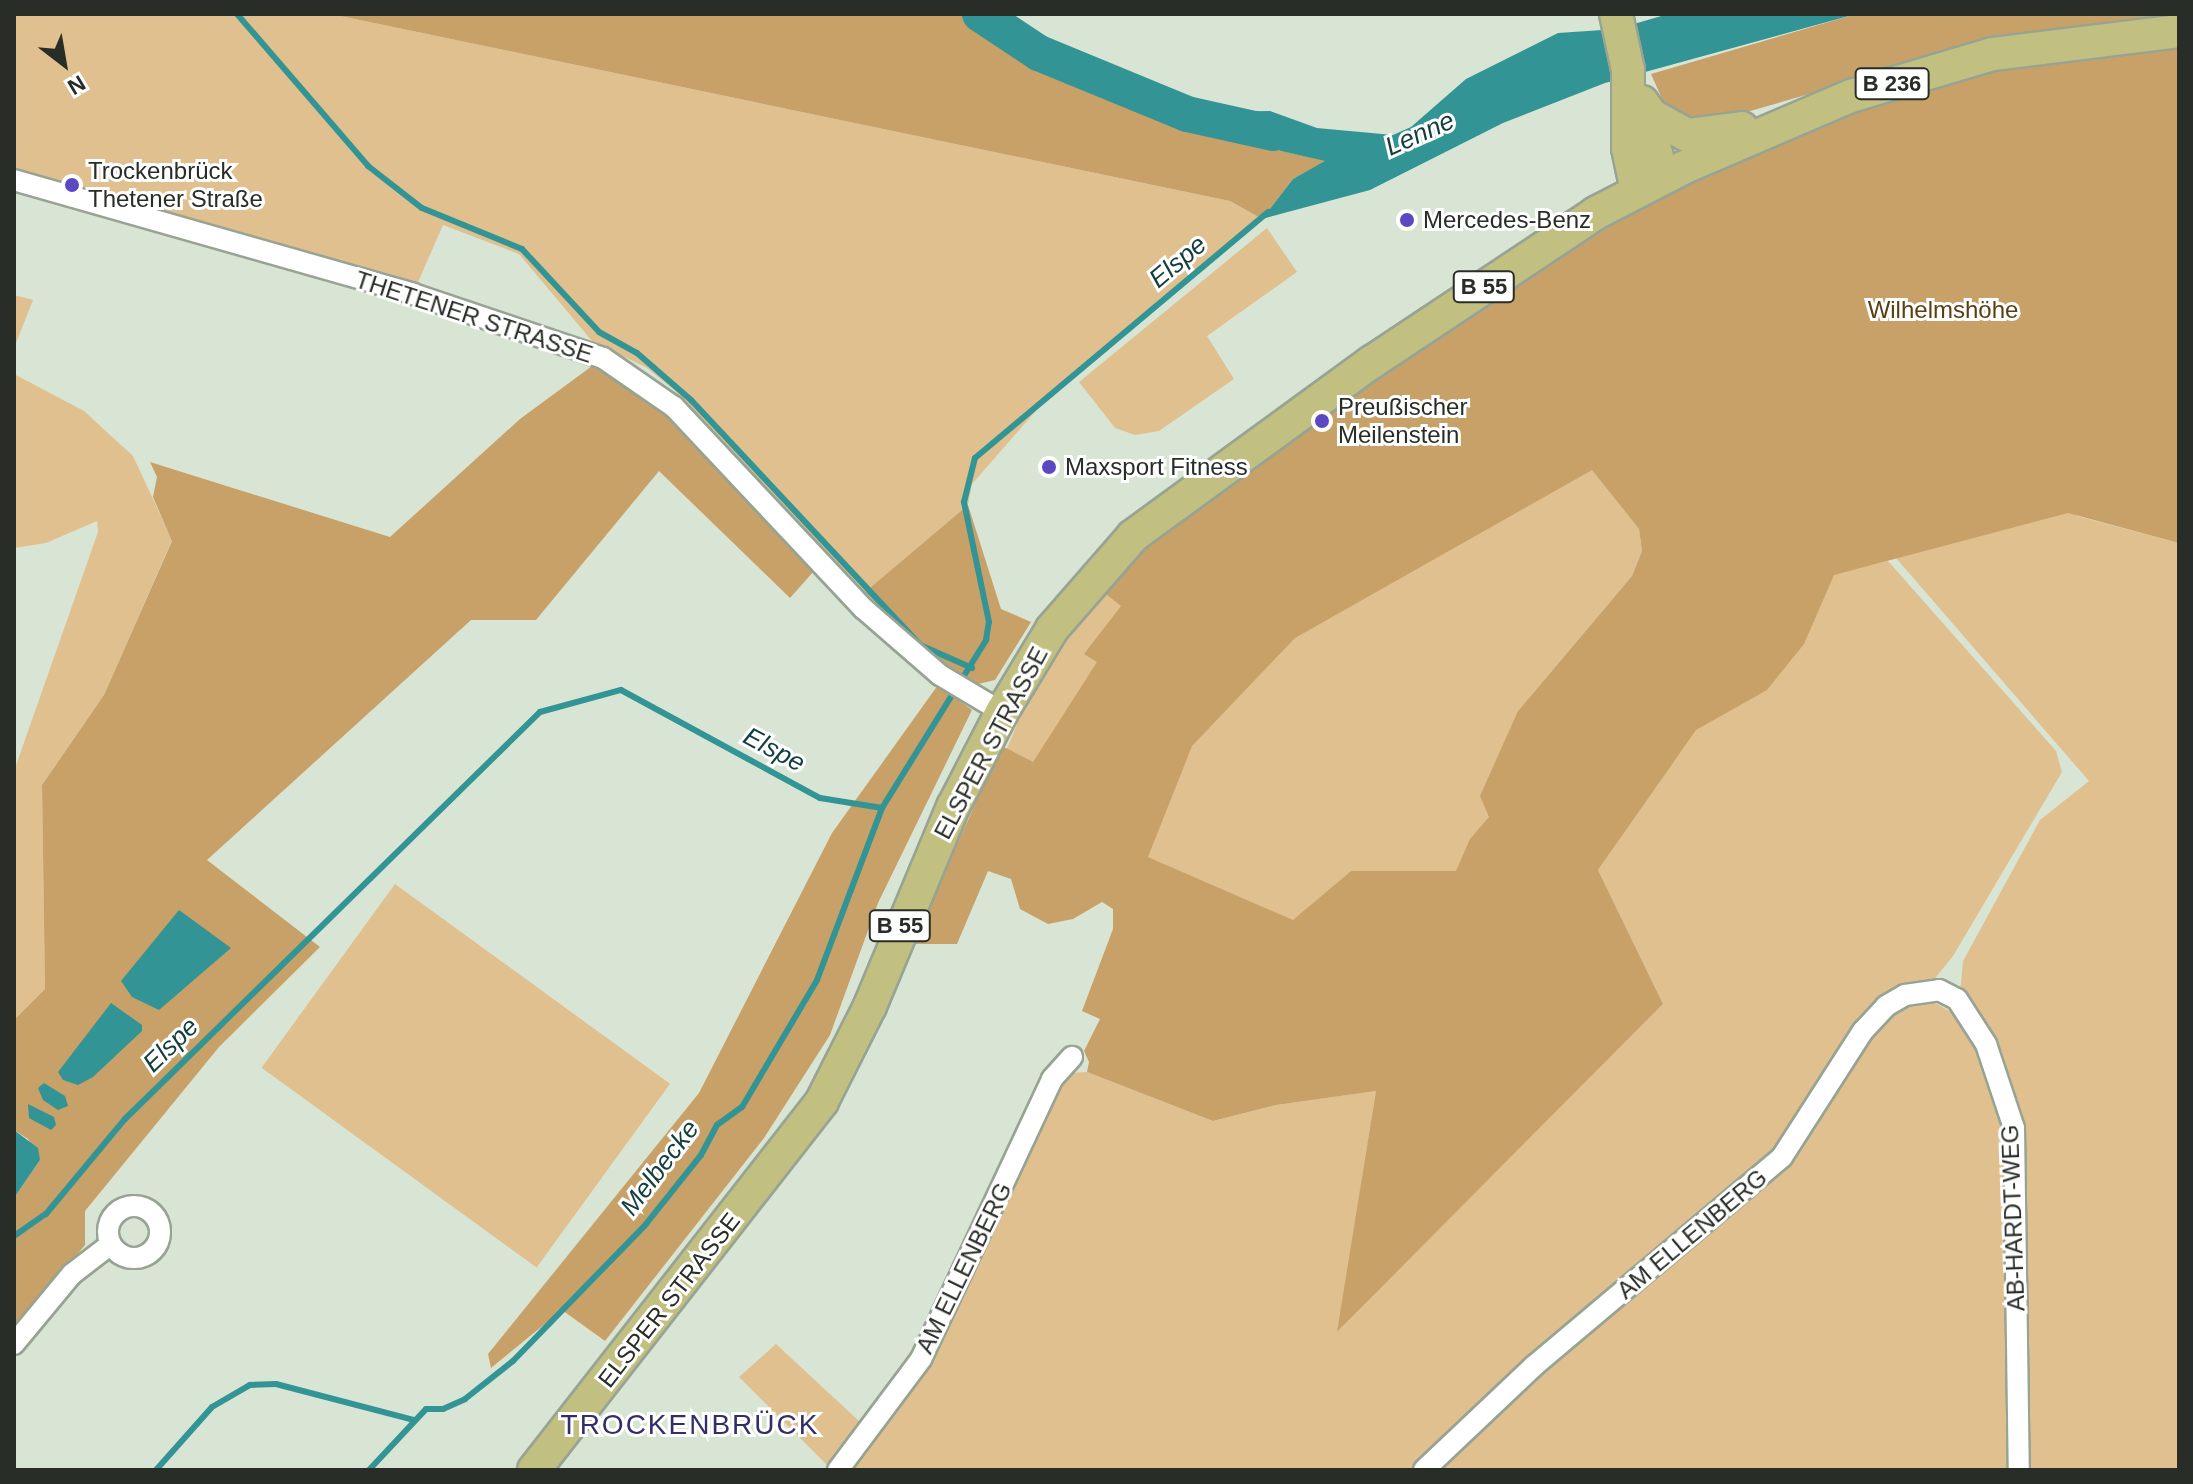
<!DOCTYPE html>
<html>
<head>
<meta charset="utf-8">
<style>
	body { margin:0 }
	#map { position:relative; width:2193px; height:1484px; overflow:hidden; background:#d9e5d4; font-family:Arial,sans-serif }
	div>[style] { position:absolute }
	.green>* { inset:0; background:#e0c08e; transform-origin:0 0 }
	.forest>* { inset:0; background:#c7a167 }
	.water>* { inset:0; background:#339495 }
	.stream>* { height:6px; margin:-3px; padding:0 3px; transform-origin:3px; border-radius:3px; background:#339495 }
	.river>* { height:36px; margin:-18px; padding:0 18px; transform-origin:18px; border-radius:18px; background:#339495 }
	.roads { filter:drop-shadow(2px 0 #97a393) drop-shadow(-2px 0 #97a393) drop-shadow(0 2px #97a393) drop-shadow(0 -2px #97a393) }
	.street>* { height:20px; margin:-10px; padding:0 10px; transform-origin:10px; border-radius:10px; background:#fff }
	.street>.ring { margin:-10px; padding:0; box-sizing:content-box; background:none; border:20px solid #fff; border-radius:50% }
	.primary>* { height:32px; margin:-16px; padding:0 16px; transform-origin:16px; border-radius:16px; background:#c2c081 }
	.dots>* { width:22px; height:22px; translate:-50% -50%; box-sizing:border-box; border:4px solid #fff; border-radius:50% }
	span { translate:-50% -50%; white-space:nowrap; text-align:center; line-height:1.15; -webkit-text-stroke:6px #fff; paint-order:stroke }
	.shield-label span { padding:2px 6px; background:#fff; border:2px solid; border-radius:6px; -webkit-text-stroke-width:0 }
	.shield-label { font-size:22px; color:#282d27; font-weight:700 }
	.poi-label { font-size:24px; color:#282d27 }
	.left { translate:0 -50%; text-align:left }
	.park-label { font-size:24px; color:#5a4011 }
	.street-label { font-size:24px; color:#282d27 }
	.water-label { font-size:26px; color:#123e3e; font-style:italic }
	.quarter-label { font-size:28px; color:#332e69; letter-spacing:2px }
	.frame { position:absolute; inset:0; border:16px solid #282d27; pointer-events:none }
	.north { position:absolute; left:24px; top:24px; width:80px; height:80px; -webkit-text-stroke:6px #fff; paint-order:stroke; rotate:149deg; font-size:22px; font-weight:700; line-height:32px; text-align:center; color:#282d27 }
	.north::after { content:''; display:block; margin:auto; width:28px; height:36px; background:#282d27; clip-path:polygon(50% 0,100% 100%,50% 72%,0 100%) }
</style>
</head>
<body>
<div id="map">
	<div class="green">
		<i style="clip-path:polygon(14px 14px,331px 14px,1230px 201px,1262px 219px,1041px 405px,972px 484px,968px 505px,865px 592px,674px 390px,647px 368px,592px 341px,519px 254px,443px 225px,416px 287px,14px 169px)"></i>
		<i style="clip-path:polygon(evenodd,1778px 131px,2077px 516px,2179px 543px,2179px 1470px,2021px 1470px,2017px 1133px,1960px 995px,1963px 961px,2040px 820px,2089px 781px,1896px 558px,1847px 571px,1888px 561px,2056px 751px,2062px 772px,1953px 956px,1932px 982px,1928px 999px,1960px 1017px,1993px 1085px,2002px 1127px,2011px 1470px,848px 1470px,929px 1363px,1058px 1086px,1069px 1073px,1087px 1072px,1213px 1121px,1276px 1105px,1376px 1091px,1338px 1331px,1663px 1004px,1598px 870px,1663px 776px,1569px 892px,1351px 871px,1293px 921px,1157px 861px,1155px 868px,998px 770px,1018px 722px,1070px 633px,1136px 556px,1479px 330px,1593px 238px,1695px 168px,1778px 131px,1597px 476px,1677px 570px,1518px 711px,1632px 576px,1642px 551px,1639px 529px,1597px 476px)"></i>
		<i style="clip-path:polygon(1267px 228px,1297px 272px,1207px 336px,1234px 379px,1159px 431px,1135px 435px,1115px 428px,1079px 382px)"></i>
		<i style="clip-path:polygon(14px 295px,33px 300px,14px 348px)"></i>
		<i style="clip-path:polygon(14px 374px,84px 411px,133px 456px,172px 540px,104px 695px,42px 785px,45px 989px,14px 1020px,14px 771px,98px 532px,97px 521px,46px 543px,14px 548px)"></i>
		<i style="left:395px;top:884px;width:340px;height:227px;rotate:36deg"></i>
		<i style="clip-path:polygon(776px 1344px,859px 1421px,828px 1466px,739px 1377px)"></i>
	</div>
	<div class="forest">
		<i style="clip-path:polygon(331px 14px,983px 14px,1207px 112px,1281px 151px,1327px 161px,1293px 179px,1262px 219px,1230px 201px)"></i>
		<i style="clip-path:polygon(1856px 14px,2178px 14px,1986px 43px,1719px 120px,1686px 119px,1663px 101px,1651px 74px)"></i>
		<i style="clip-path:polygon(evenodd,2179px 42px,2179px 543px,2068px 513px,1834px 575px,1804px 644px,1767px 690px,1696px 730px,1598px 870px,1663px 1004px,1337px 1332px,1376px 1091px,1276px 1105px,1213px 1121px,1087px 1072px,1089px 1062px,1084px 1051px,1100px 1019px,1082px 1011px,1113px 929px,1113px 909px,1102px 902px,1073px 919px,1048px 924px,1020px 909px,1011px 879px,988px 871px,957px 944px,911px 944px,1002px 746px,1033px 762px,1097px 662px,1084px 654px,1121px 606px,1102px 591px,1133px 554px,1338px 406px,1534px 272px,1643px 207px,1843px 114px,1984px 68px,2179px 42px,1592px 470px,1639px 529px,1642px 551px,1632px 576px,1518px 711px,1480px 796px,1489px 817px,1470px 839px,1456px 871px,1351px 871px,1293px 920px,1148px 857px,1192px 746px,1295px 638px,1592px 470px)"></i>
		<i style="clip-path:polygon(592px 366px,648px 398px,814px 571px,790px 598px,659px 471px,536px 620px,471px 620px,207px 860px,320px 947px,219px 1047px,85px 1211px,85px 1245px,14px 1330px,14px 1198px,40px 1160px,28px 1139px,14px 1130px,14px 1020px,45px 989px,42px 785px,104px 695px,172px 541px,153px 497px,157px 477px,150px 462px,390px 537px,520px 419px)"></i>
		<i style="clip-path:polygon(968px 505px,1001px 609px,1031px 622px,995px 680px,978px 684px,937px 659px,865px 592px)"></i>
		<i style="clip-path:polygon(938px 685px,972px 710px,878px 903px,830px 1035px,764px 1138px,605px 1341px,562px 1310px,491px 1368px,488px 1354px,699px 1093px,832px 833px)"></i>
	</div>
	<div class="water">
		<i style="clip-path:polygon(1668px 14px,1856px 14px,1605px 83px,1503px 123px,1370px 190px,1262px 219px,1293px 179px,1325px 161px,1281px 151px,1207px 112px,1270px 111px,1317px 128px,1393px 135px,1411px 127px,1466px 79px,1558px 33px,1617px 29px)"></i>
		<i style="clip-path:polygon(179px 910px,231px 948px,159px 1010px,132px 997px,121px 981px)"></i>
		<i style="clip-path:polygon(111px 1003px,142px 1025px,142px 1031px,93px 1077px,78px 1085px,63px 1080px,58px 1072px)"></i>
		<i style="clip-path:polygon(44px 1083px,65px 1096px,68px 1106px,58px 1110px,43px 1100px,38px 1088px)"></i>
		<i style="clip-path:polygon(28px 1104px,54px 1117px,56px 1125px,51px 1130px,29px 1118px)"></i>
		<i style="clip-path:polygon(14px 1130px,38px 1148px,40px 1160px,14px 1198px)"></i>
	</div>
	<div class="stream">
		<i style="left:237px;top:14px;width:201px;rotate:49.2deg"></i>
		<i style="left:368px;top:166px;width:68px;rotate:37.9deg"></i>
		<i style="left:422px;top:208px;width:108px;rotate:22.3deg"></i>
		<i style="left:522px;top:249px;width:113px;rotate:47.1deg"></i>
		<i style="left:599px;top:332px;width:43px;rotate:28.9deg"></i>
		<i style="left:637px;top:353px;width:72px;rotate:41deg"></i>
		<i style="left:691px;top:400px;width:335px;rotate:46.9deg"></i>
		<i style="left:920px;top:645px;width:57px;rotate:23.9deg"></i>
		<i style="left:14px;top:1236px;width:39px;rotate:-35deg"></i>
		<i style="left:46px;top:1214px;width:124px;rotate:-50.3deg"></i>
		<i style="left:125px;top:1119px;width:581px;rotate:-44.44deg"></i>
		<i style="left:540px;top:712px;width:84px;rotate:-15.2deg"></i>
		<i style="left:621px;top:690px;width:226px;rotate:28.5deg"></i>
		<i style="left:820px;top:798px;width:63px;rotate:9.2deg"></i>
		<i style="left:882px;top:808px;width:198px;rotate:-58.2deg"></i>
		<i style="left:986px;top:640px;width:18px;rotate:-81deg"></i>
		<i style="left:989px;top:622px;width:123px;rotate:-101.8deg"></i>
		<i style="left:964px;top:502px;width:45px;rotate:-76deg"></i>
		<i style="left:975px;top:458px;width:383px;rotate:-40deg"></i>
		<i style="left:156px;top:1470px;width:84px;rotate:-48.4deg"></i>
		<i style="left:212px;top:1407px;width:44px;rotate:-30.1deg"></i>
		<i style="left:250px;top:1385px;width:26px;rotate:-2deg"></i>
		<i style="left:276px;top:1384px;width:143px;rotate:14.6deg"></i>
		<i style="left:369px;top:1470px;width:83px;rotate:-46.9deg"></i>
		<i style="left:426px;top:1409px;width:17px"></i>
		<i style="left:443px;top:1409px;width:24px;rotate:-24deg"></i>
		<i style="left:465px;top:1399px;width:61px;rotate:-38.4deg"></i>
		<i style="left:513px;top:1361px;width:191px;rotate:-45.8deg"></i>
		<i style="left:646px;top:1224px;width:88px;rotate:-51.4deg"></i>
		<i style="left:701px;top:1155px;width:34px;rotate:-62deg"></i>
		<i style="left:717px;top:1125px;width:31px;rotate:-36deg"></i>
		<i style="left:742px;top:1107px;width:147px;rotate:-59.4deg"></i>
		<i style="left:817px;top:980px;width:184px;rotate:-69.3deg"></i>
	</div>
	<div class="river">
		<i style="left:980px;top:14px;width:71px;rotate:33.5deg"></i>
		<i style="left:1039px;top:53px;width:160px;rotate:22.4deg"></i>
		<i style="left:1187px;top:114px;width:88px;rotate:12.5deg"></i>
	</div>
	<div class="roads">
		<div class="street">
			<i style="left:14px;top:180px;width:415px;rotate:15.9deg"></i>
			<i style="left:413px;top:294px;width:200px;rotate:18.6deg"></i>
			<i style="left:603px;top:358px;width:86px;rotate:34.6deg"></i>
			<i style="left:674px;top:407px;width:277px;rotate:46.8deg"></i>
			<i style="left:864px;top:609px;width:101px;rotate:41deg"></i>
			<i style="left:940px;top:675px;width:72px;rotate:30.8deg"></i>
			<i class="ring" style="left:108px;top:1206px;width:32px;height:32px"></i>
			<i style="left:14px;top:1344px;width:91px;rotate:-50.4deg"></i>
			<i style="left:72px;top:1274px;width:49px;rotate:-37.6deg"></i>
			<i style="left:838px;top:1470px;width:139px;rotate:-53.2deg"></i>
			<i style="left:921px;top:1359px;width:309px;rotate:-64.9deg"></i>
			<i style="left:1052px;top:1079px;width:30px;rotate:-48deg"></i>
			<i style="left:1424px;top:1470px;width:151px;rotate:-43.4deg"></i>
			<i style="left:1534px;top:1366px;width:324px;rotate:-40.1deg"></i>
			<i style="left:1782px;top:1157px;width:150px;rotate:-57.3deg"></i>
			<i style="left:1863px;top:1031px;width:34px;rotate:-47deg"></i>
			<i style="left:1886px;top:1006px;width:22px;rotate:-30deg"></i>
			<i style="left:1905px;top:995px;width:34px;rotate:-8deg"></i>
			<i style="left:1939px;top:990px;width:20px;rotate:27deg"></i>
			<i style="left:1957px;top:999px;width:54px;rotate:57.2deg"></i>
			<i style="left:1986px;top:1044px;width:89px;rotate:71.6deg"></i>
			<i style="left:2014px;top:1128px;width:342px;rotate:89.2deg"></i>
		</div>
		<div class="primary">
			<i style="left:1616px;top:14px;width:57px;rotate:77.9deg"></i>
			<i style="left:1628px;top:70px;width:78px;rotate:90deg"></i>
			<i style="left:1628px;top:148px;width:44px;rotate:78.2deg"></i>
			<i style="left:1642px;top:102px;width:16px;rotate:55deg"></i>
			<i style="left:1651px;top:115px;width:41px;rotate:29.1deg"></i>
			<i style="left:1687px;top:135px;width:55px;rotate:-7.3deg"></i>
			<i style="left:1637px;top:191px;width:35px;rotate:-51deg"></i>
			<i style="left:1659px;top:164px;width:61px;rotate:-105.2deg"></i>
			<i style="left:534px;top:1470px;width:468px;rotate:-52deg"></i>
			<i style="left:822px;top:1101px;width:106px;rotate:-63.2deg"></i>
			<i style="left:870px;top:1006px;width:216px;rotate:-67.4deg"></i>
			<i style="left:953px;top:807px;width:107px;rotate:-62.7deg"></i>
			<i style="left:1002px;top:712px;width:97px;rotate:-58.9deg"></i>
			<i style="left:1052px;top:629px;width:123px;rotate:-48.9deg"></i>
			<i style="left:1133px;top:536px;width:296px;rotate:-36.1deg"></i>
			<i style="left:1372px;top:362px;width:269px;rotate:-33.6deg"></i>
			<i style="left:1596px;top:213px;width:100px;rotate:-27.3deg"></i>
			<i style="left:1685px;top:167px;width:181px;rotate:-23.2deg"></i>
			<i style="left:1851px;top:96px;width:148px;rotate:-16.5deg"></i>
			<i style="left:1993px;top:54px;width:187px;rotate:-7deg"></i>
		</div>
	</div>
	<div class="dots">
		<i style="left:72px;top:185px;background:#5a49c1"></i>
		<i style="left:1407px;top:220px;background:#5a49c1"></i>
		<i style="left:1322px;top:421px;background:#5a49c1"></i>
		<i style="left:1049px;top:467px;background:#5a49c1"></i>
	</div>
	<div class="shield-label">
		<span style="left:1892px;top:84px">B 236</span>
		<span style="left:1484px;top:287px">B 55</span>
		<span style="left:900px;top:926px">B 55</span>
	</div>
	<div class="poi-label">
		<span class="left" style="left:88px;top:185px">Trockenbrück<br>Thetener Straße</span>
		<span class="left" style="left:1423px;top:220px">Mercedes-Benz</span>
		<span class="left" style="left:1338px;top:421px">Preußischer<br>Meilenstein</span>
		<span class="left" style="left:1065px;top:467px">Maxsport Fitness</span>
	</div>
	<div class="park-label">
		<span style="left:1943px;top:310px">Wilhelmshöhe</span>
	</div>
	<div class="street-label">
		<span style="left:474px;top:317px;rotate:18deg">THETENER STRASSE</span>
		<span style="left:991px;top:743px;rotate:-62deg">ELSPER STRASSE</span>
		<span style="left:2013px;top:1218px;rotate:-92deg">AB-HARDT-WEG</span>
		<span style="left:1692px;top:1234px;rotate:-40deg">AM ELLENBERG</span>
		<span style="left:964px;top:1268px;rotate:-64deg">AM ELLENBERG</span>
		<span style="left:669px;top:1300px;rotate:-52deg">ELSPER STRASSE</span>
	</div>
	<div class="water-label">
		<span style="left:1420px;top:134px;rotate:-24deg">Lenne</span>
		<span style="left:1178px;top:262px;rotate:-40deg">Elspe</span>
		<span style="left:774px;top:750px;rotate:28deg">Elspe</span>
		<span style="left:171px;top:1045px;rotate:-44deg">Elspe</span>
		<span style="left:660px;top:1168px;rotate:-53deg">Melbecke</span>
	</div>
	<div class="quarter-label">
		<span style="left:690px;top:1425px">TROCKENBRÜCK</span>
	</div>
	<div class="frame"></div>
	<div class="north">N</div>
</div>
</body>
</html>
